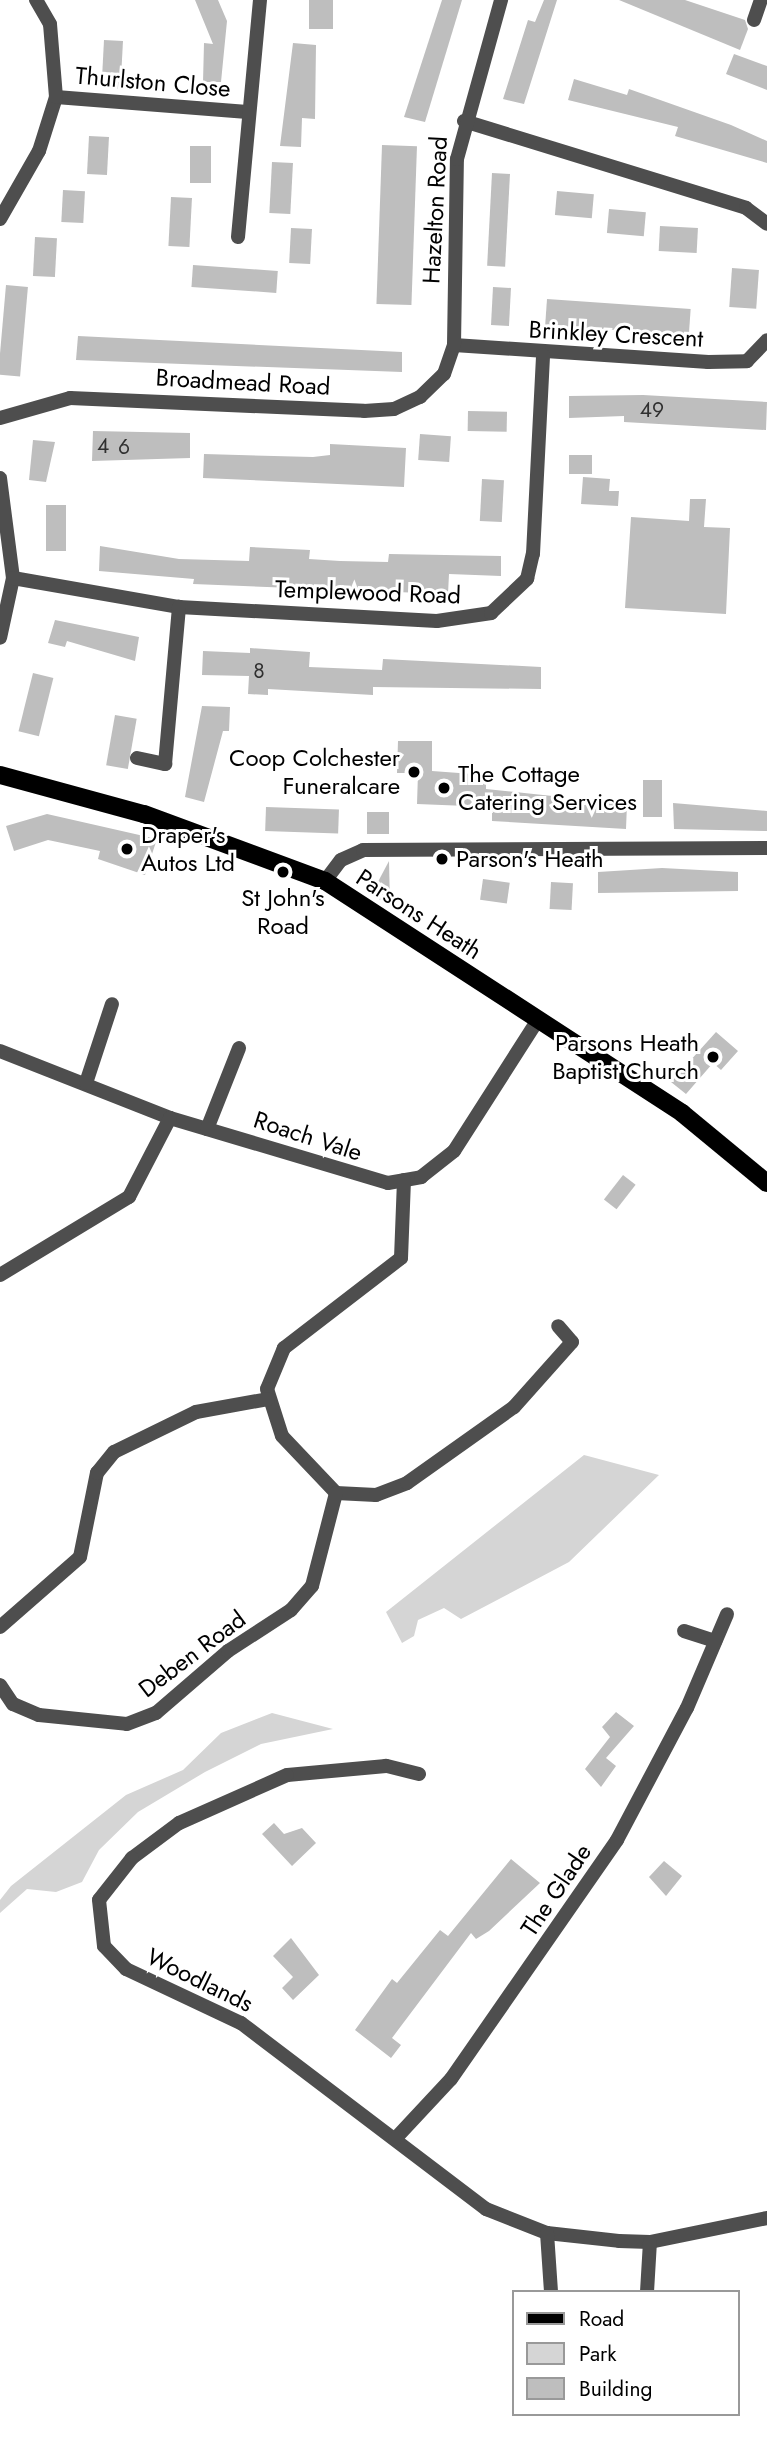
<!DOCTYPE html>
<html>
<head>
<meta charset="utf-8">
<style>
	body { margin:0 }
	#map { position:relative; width:767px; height:2444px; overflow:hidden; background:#fff; font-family:Jost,sans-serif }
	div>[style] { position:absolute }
	.green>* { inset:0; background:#d5d5d5 }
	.building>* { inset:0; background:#bebebe; transform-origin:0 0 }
	.minor>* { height:14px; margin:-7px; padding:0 7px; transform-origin:7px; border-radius:7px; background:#4e4e4e }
	.tertiary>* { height:14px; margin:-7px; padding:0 7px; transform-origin:7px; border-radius:7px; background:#4e4e4e }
	.primary>* { height:18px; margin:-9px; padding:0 9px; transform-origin:9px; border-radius:9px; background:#000 }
	.dots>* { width:19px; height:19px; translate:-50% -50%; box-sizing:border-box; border:4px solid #fff; border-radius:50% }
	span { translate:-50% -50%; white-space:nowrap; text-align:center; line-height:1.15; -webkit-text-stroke:6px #fff; paint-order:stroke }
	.number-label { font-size:21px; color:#303030 }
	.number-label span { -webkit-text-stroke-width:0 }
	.street-label { font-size:24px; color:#000 }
	.poi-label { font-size:24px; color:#000 }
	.right { translate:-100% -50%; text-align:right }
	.left { translate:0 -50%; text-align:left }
	.legend { position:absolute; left:512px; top:2290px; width:228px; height:126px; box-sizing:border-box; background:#fff; border:2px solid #999; margin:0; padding:9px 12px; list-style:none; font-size:21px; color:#000 }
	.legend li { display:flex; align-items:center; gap:14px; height:35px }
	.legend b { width:35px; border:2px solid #999 }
</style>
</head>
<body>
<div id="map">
	<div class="green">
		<i style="clip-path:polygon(584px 1455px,659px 1475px,569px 1562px,461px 1619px,444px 1608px,418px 1620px,414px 1636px,402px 1643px,386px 1612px)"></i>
		<i style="clip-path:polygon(272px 1713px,333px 1729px,261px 1744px,205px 1772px,138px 1812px,99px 1850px,82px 1882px,56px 1892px,27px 1889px,0 1913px,0 1900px,11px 1886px,126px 1795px,183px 1770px,221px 1733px)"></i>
	</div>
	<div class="building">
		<i style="clip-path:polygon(195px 0,218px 0,227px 21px,221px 82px,203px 82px,204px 43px,213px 44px)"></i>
		<i style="left:309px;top:0;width:24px;height:29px"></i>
		<i style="clip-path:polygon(442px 0,462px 0,425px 122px,404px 117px)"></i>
		<i style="clip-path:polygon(544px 0,557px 0,524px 104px,503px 99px,528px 20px,535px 22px)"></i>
		<i style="clip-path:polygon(619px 0,685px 0,745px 20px,748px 29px,740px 50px)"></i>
		<i style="left:104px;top:40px;width:19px;height:48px;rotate:3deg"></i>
		<i style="clip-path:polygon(293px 43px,316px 45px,315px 119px,302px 118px,301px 147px,280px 146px)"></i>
		<i style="clip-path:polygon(734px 54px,767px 66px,767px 90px,726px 74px)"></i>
		<i style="clip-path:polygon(574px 79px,627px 95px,629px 89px,731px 125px,767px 141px,767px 163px,675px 136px,678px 127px,568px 100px)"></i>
		<i style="left:89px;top:136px;width:20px;height:38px;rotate:3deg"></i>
		<i style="left:382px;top:145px;width:35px;height:159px;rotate:2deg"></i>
		<i style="left:190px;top:146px;width:21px;height:37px"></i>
		<i style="left:272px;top:162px;width:21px;height:51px;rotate:3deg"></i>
		<i style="left:492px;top:173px;width:18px;height:93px;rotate:3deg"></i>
		<i style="left:63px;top:190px;width:22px;height:32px;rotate:3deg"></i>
		<i style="left:557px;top:191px;width:37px;height:24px;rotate:5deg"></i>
		<i style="left:171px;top:197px;width:21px;height:49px;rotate:3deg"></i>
		<i style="left:609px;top:209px;width:37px;height:24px;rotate:5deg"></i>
		<i style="left:660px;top:226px;width:38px;height:25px;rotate:3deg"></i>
		<i style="left:291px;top:228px;width:21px;height:35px;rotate:3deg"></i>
		<i style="left:35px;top:237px;width:22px;height:39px;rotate:3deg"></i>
		<i style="left:193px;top:265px;width:85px;height:22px;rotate:4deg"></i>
		<i style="left:732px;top:268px;width:27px;height:39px;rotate:4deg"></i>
		<i style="left:6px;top:285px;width:22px;height:90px;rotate:5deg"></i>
		<i style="left:493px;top:287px;width:18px;height:38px;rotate:3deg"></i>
		<i style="left:547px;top:299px;width:144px;height:26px;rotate:4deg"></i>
		<i style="clip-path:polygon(78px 336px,402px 352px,402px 372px,76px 360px)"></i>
		<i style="clip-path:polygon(643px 395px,767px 402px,766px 430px,624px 422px,624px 416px,569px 418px,569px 396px)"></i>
		<i style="left:468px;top:411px;width:39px;height:20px;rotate:1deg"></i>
		<i style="clip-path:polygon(93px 431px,190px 433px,190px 458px,92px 461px)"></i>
		<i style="left:420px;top:434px;width:31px;height:26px;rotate:4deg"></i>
		<i style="clip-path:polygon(33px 440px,55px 442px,46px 482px,29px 480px)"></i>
		<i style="clip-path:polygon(330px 444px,406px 448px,404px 487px,203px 478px,204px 454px,313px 457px,330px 455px)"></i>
		<i style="left:569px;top:455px;width:23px;height:19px"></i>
		<i style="clip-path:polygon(583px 477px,610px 479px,609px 491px,619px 491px,618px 506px,581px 504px)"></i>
		<i style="left:482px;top:479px;width:22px;height:42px;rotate:3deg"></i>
		<i style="clip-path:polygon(690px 499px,706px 499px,704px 527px,730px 528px,726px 614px,625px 608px,631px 517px,689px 521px)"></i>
		<i style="left:46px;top:505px;width:20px;height:46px"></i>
		<i style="clip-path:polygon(100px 546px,179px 559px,249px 561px,250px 547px,310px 550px,309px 559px,340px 561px,388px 562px,389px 554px,501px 556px,501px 576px,449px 574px,448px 594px,193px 584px,194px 579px,99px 571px)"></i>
		<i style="clip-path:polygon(55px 620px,139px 637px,135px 661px,67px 641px,65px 647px,48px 643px)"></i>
		<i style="clip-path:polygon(250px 648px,310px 652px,309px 667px,382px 670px,383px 659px,541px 667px,541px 689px,373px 687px,373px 695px,268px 689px,268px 695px,248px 694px,249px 676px,202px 675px,203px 651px,250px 653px)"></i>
		<i style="left:33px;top:673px;width:21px;height:60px;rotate:14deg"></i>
		<i style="clip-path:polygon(202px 706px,230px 707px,229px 731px,223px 731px,204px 802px,185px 797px)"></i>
		<i style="left:115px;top:715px;width:22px;height:51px;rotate:10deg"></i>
		<i style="clip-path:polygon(398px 741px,432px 741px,432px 771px,486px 775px,486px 789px,627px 804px,626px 829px,492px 821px,492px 807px,417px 804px,418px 773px,397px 773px)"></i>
		<i style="left:643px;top:780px;width:19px;height:37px"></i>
		<i style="clip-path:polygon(673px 803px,767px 811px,767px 831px,674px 829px)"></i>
		<i style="left:266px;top:807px;width:73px;height:24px;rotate:2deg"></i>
		<i style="left:367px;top:812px;width:22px;height:22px"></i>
		<i style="clip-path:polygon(47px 814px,157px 839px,145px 875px,98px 859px,100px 851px,48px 840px,14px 851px,6px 826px)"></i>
		<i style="clip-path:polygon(389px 861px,390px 905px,371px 895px)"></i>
		<i style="clip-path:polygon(662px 868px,738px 872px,738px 891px,598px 893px,598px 872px)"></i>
		<i style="left:483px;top:879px;width:27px;height:21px;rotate:8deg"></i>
		<i style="left:551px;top:882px;width:22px;height:27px;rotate:3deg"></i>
		<i style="clip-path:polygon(716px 1032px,738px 1051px,721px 1070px,713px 1063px,686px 1094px,671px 1082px)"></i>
		<i style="left:623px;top:1175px;width:16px;height:31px;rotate:38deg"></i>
		<i style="clip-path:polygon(616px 1712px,634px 1726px,606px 1758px,616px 1766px,601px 1787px,585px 1769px,610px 1737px,602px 1727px)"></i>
		<i style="clip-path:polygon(274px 1823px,284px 1834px,302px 1828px,316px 1843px,292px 1866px,262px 1834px)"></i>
		<i style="clip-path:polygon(511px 1859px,540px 1883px,489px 1931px,476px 1939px,471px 1933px,392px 2038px,401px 2045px,391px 2058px,355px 2030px,392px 1979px,397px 1983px,440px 1930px,448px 1936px)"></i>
		<i style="clip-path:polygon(664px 1861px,682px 1876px,666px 1896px,649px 1877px)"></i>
		<i style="clip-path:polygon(291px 1938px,319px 1975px,293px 2000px,282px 1988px,293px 1977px,273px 1956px)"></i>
	</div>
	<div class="minor">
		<i style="left:754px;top:20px;width:21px;rotate:-71deg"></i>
		<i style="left:56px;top:97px;width:192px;rotate:4.5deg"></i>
		<i style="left:464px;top:121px;width:295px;rotate:17.1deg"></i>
		<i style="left:746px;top:208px;width:26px;rotate:37deg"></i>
		<i style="left:0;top:219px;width:78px;rotate:-60.2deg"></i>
		<i style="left:39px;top:151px;width:57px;rotate:-72.5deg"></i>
		<i style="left:56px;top:97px;width:73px;rotate:-94.7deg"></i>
		<i style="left:50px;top:24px;width:28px;rotate:-120deg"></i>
		<i style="left:238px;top:237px;width:238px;rotate:-84.7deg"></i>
		<i style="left:454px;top:345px;width:255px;rotate:3.8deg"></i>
		<i style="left:708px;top:362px;width:39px;rotate:-1deg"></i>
		<i style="left:747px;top:361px;width:29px;rotate:-46deg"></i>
		<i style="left:0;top:418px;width:73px;rotate:-15.9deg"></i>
		<i style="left:70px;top:398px;width:294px;rotate:2.5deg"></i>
		<i style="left:364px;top:411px;width:30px;rotate:-4deg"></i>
		<i style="left:394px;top:409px;width:29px;rotate:-25deg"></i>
		<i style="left:420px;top:397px;width:33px;rotate:-44deg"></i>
		<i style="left:444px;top:374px;width:31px;rotate:-71deg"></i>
		<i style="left:454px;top:345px;width:186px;rotate:-89.1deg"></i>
		<i style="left:457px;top:159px;width:165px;rotate:-74.5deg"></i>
		<i style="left:0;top:478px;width:101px;rotate:82.6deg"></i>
		<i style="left:13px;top:578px;width:61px;rotate:102.2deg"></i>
		<i style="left:13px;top:578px;width:169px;rotate:9.9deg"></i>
		<i style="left:179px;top:607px;width:258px;rotate:3.1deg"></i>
		<i style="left:437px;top:621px;width:55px;rotate:-8.4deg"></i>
		<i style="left:491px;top:613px;width:50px;rotate:-43.4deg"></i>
		<i style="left:527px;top:579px;width:26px;rotate:-77deg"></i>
		<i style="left:533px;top:554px;width:199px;rotate:-87.1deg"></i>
		<i style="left:137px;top:758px;width:29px;rotate:12deg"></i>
		<i style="left:165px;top:764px;width:158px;rotate:-84.9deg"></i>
		<i style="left:0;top:1051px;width:183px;rotate:21.5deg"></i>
		<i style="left:170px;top:1118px;width:227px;rotate:16.6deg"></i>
		<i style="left:388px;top:1183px;width:34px;rotate:-10deg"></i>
		<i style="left:421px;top:1177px;width:42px;rotate:-38.2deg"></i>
		<i style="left:454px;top:1151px;width:154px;rotate:-57.4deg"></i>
		<i style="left:86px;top:1083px;width:83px;rotate:-71.8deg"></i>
		<i style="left:207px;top:1129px;width:87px;rotate:-68.4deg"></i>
		<i style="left:404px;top:1180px;width:78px;rotate:92.2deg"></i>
		<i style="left:401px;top:1258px;width:148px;rotate:142.4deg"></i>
		<i style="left:284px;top:1348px;width:44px;rotate:112.5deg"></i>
		<i style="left:267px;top:1389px;width:49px;rotate:72.3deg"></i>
		<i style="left:282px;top:1436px;width:79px;rotate:46.5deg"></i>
		<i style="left:336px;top:1493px;width:40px;rotate:2.9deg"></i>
		<i style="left:376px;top:1495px;width:33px;rotate:-21deg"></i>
		<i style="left:407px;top:1483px;width:131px;rotate:-35.4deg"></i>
		<i style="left:514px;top:1407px;width:87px;rotate:-48.3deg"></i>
		<i style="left:572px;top:1342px;width:21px;rotate:-131deg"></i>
		<i style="left:0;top:1275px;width:151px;rotate:-31.2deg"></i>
		<i style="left:129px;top:1197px;width:89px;rotate:-62.6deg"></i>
		<i style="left:0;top:1627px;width:106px;rotate:-41.2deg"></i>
		<i style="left:80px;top:1557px;width:86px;rotate:-78.6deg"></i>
		<i style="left:97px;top:1473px;width:27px;rotate:-51deg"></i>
		<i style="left:114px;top:1452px;width:91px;rotate:-26deg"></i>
		<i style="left:196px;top:1412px;width:73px;rotate:-10.2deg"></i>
		<i style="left:684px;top:1631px;width:33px;rotate:18deg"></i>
		<i style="left:0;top:1685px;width:23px;rotate:56deg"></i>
		<i style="left:13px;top:1704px;width:28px;rotate:23deg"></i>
		<i style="left:39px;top:1715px;width:88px;rotate:5.8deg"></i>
		<i style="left:127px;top:1724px;width:31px;rotate:-21deg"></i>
		<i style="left:156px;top:1713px;width:95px;rotate:-40.7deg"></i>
		<i style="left:228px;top:1651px;width:75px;rotate:-33.1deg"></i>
		<i style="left:291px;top:1610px;width:32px;rotate:-49deg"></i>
		<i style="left:312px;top:1586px;width:96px;rotate:-75.5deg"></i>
		<i style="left:419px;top:1774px;width:34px;rotate:-166deg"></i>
		<i style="left:386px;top:1766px;width:99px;rotate:174.8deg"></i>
		<i style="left:287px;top:1775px;width:118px;rotate:156deg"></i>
		<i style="left:179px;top:1823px;width:59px;rotate:143.3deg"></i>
		<i style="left:132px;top:1858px;width:53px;rotate:128.2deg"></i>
		<i style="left:99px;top:1900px;width:46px;rotate:83.8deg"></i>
		<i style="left:104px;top:1946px;width:32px;rotate:46deg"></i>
		<i style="left:126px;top:1969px;width:127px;rotate:25.2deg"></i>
		<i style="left:241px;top:2023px;width:308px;rotate:37.2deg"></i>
		<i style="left:486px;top:2209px;width:66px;rotate:21.5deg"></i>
		<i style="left:547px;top:2233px;width:72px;rotate:6.3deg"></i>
		<i style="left:619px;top:2241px;width:31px;rotate:2deg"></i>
		<i style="left:650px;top:2242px;width:119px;rotate:-11.6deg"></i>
		<i style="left:395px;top:2139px;width:82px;rotate:-47deg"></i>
		<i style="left:451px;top:2079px;width:291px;rotate:-55.2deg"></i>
		<i style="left:617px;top:1840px;width:149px;rotate:-62.1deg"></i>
		<i style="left:687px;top:1708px;width:102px;rotate:-66.9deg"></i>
		<i style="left:547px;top:2233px;width:59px;rotate:86.1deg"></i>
		<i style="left:647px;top:2292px;width:50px;rotate:-86.6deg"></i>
	</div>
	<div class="tertiary">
		<i style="left:325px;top:881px;width:26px;rotate:-53deg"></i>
		<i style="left:341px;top:860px;width:24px;rotate:-24deg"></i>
		<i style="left:363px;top:850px;width:404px;rotate:-0.3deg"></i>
	</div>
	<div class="primary">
		<i style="left:0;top:775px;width:149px;rotate:15.2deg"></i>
		<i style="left:144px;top:814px;width:193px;rotate:20.3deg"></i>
		<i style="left:325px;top:881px;width:426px;rotate:33deg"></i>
		<i style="left:682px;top:1113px;width:110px;rotate:39.5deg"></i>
	</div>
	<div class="dots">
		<i style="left:414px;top:772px;background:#000"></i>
		<i style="left:444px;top:788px;background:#000"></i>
		<i style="left:127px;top:849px;background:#000"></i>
		<i style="left:442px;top:859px;background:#000"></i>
		<i style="left:283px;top:872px;background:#000"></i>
		<i style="left:713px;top:1057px;background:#000"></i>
	</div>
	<div class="number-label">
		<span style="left:652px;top:410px">49</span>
		<span style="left:103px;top:446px">4</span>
		<span style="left:124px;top:447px">6</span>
		<span style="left:259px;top:671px">8</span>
	</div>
	<div class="street-label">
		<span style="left:153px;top:82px;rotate:5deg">Thurlston Close</span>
		<span style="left:435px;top:210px;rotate:-87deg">Hazelton Road</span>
		<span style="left:616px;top:334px;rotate:3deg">Brinkley Crescent</span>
		<span style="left:243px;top:382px;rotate:3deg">Broadmead Road</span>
		<span style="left:368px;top:592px;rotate:2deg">Templewood Road</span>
		<span style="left:419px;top:914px;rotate:33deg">Parsons Heath</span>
		<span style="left:308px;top:1136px;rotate:18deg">Roach Vale</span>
		<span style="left:192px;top:1654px;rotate:-37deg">Deben Road</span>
		<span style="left:556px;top:1890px;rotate:-56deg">The Glade</span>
		<span style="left:200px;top:1980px;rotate:26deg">Woodlands</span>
	</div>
	<div class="poi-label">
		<span class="right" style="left:400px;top:772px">Coop Colchester<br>Funeralcare</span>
		<span class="left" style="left:458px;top:788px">The Cottage<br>Catering Services</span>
		<span class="left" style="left:141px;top:849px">Draper's<br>Autos Ltd</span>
		<span class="left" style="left:456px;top:859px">Parson's Heath</span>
		<span style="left:283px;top:912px">St John's<br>Road</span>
		<span class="right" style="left:699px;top:1057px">Parsons Heath<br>Baptist Church</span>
	</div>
	<ul class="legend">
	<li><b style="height:9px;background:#000"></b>Road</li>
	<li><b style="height:19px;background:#d5d5d5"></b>Park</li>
	<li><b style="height:19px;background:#bebebe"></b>Building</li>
	</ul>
</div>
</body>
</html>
